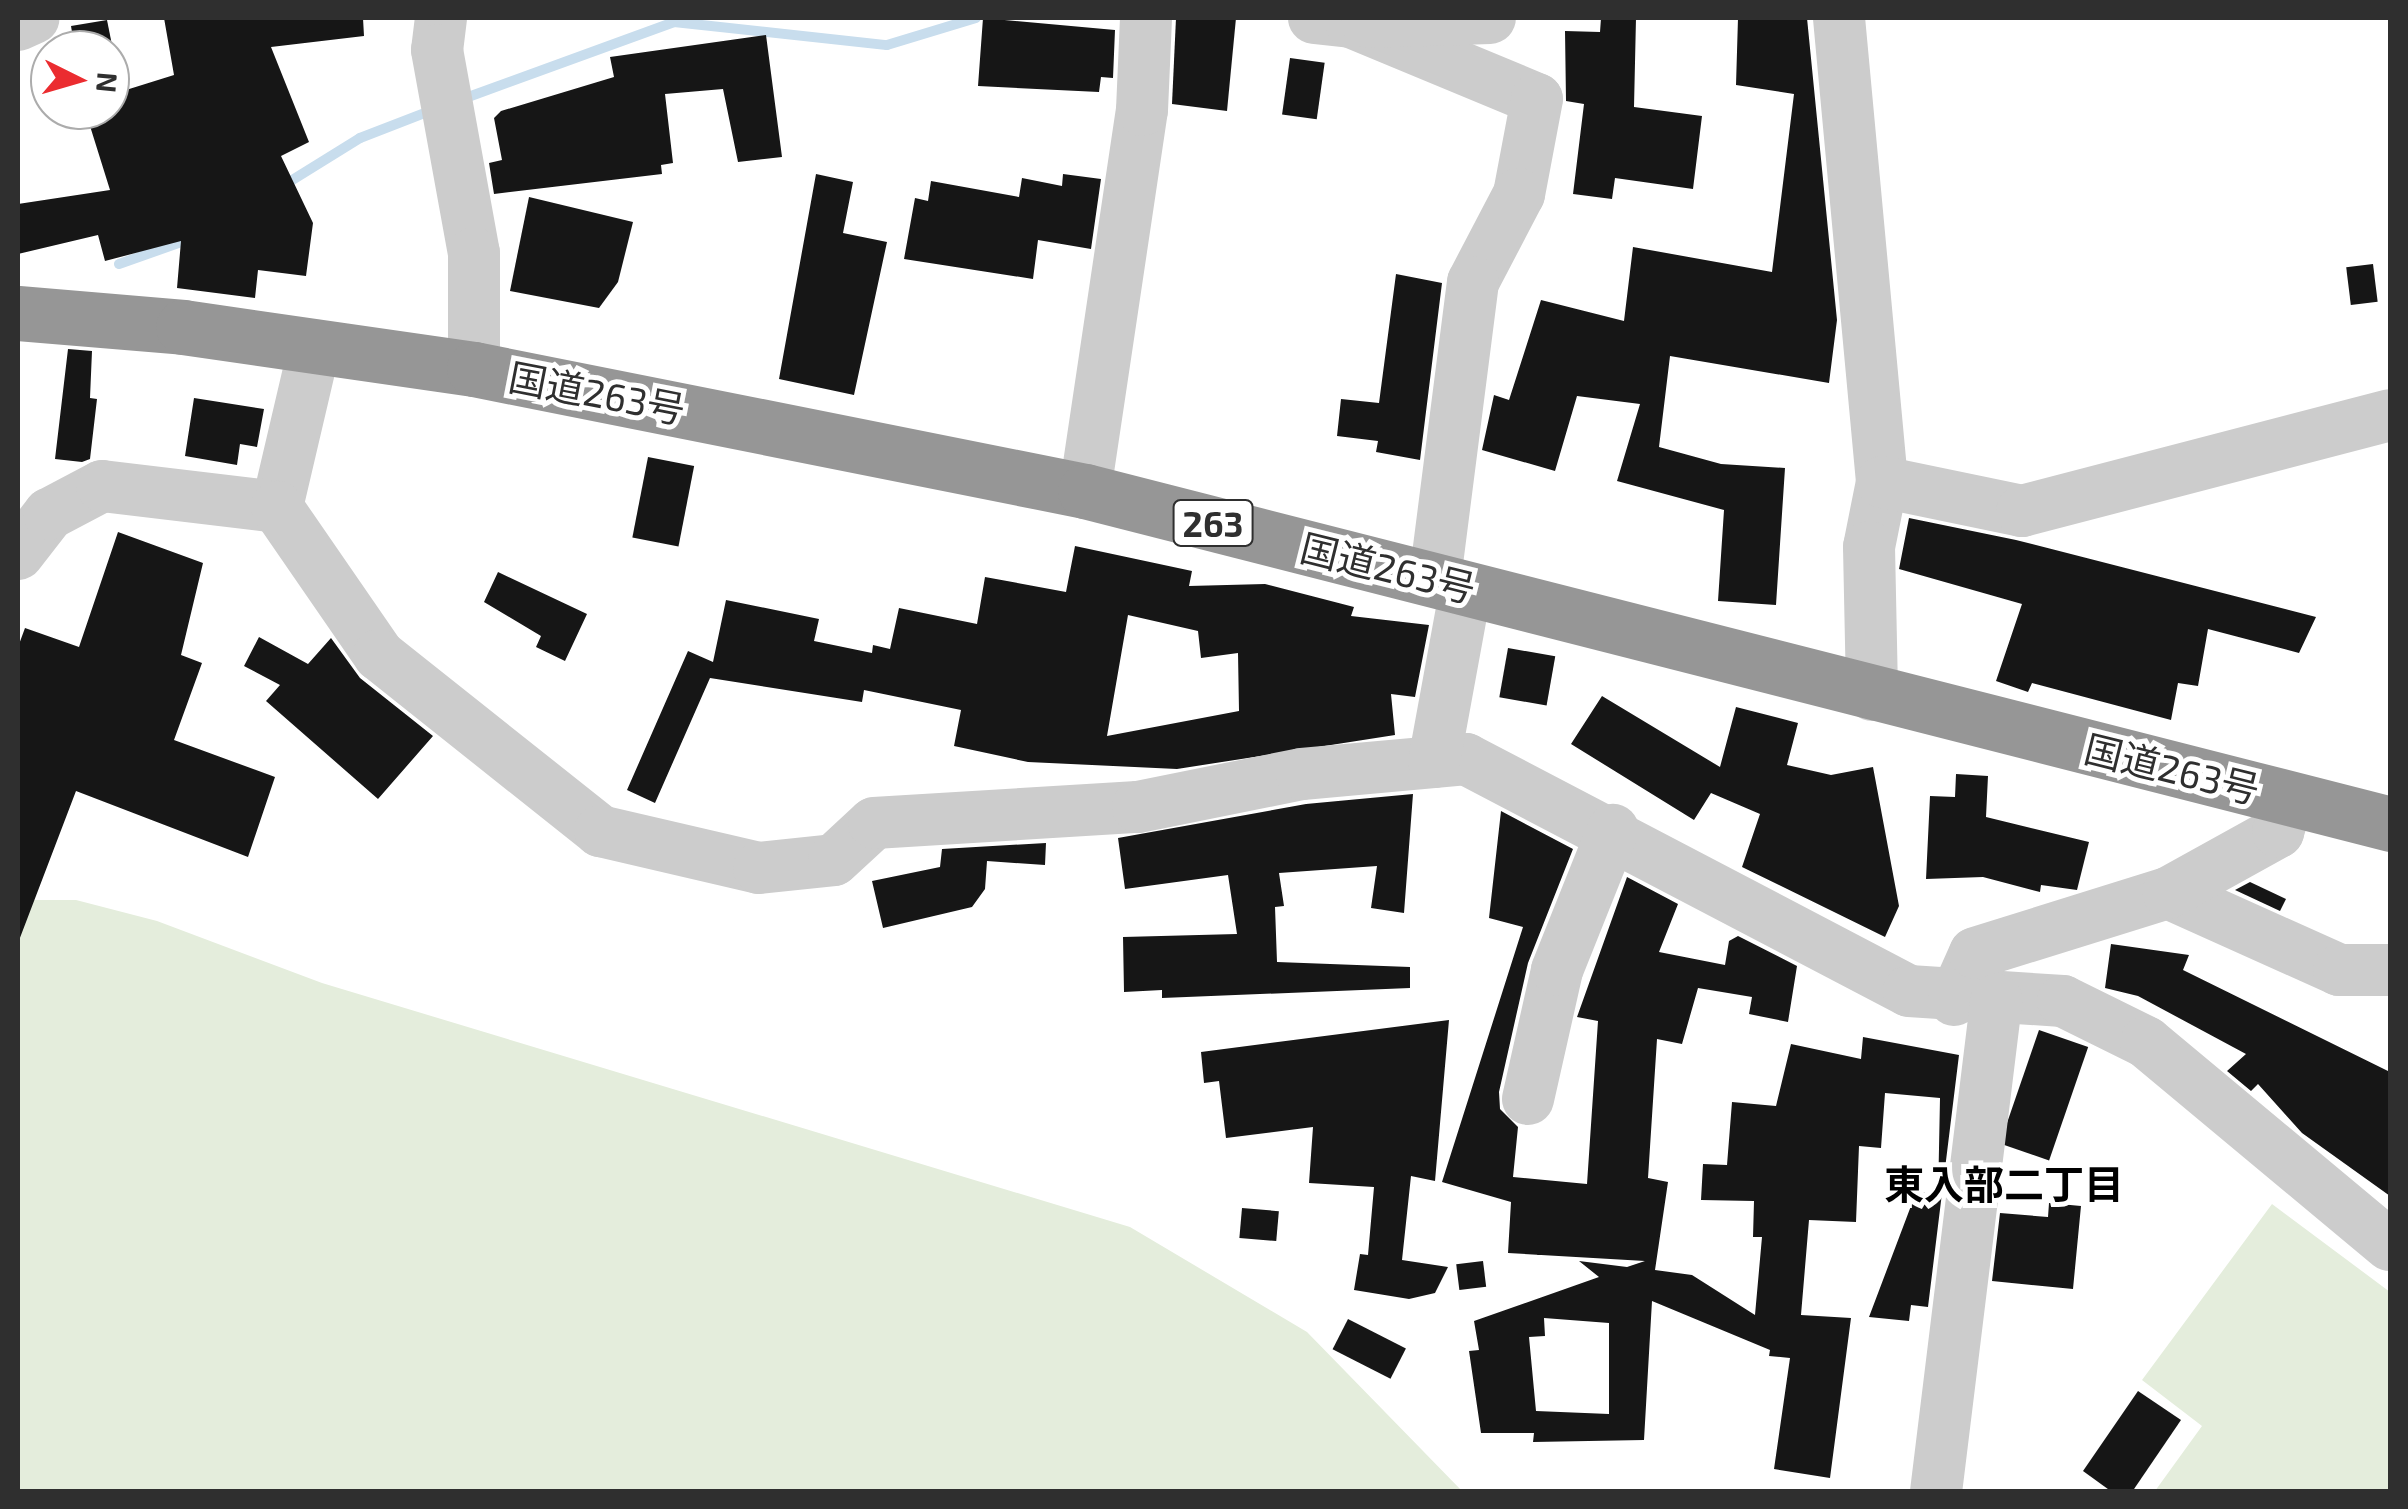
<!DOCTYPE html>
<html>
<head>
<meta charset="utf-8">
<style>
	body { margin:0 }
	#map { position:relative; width:2408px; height:1509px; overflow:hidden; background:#fff; font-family:"Exo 2","Noto Sans JP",sans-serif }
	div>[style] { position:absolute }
	.green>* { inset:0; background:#e4eddc }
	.stream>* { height:10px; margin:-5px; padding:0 5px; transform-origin:5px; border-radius:5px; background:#c8dded }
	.building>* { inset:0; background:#161616; transform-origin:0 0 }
	.minor>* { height:52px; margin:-26px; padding:0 26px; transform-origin:26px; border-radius:26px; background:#ccc }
	.highway>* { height:55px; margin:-27.5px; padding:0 27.5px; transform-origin:27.5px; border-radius:27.5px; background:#969696 }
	span { translate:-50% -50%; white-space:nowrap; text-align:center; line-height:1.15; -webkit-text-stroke:10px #fff; paint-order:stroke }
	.shield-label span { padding:2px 8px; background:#fff; border:2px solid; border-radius:8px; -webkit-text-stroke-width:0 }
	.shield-label { font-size:35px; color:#2f2f2f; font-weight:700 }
	.street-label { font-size:38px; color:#2f2f2f }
	.neighbourhood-label { font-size:40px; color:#000; font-weight:700 }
	.frame { position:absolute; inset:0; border:20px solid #2f2f2f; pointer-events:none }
	.north { position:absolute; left:30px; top:30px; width:100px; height:100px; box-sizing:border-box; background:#fff; border:2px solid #acacac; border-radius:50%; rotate:95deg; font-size:28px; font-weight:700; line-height:40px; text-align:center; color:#2f2f2f }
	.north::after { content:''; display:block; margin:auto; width:35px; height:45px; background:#eb2c30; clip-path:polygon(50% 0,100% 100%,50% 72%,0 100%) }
</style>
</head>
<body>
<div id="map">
	<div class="green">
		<i style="clip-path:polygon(18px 900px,76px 900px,157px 921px,322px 983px,1130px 1227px,1307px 1332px,1462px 1491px,18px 1491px)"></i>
		<i style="clip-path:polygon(2272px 1204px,2390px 1292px,2390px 1491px,2155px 1491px,2202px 1426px,2142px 1380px)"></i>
	</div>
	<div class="stream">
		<i style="left:460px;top:100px;width:228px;rotate:-20deg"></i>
		<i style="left:674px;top:22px;width:214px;rotate:6.2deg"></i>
		<i style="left:887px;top:45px;width:93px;rotate:-16.9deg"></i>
		<i style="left:281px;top:187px;width:93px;rotate:-31.8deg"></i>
		<i style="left:360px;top:138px;width:80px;rotate:-21.1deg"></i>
		<i style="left:119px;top:264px;width:78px;rotate:-19.4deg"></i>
	</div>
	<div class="building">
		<i style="clip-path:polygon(164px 18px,363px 18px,364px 36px,271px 47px,309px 142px,281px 156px,313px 223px,306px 276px,258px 270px,255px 298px,177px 288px,181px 241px,105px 261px,98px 235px,18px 254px,18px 204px,110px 190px,85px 110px,110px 110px,110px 95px,174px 75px)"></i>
		<i style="clip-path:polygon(983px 18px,1115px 30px,1113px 78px,1101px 77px,1099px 92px,978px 86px)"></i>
		<i style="clip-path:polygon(1176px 18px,1236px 18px,1227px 111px,1172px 104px)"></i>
		<i style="clip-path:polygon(1601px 18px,1636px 18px,1634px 107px,1702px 116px,1693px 189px,1615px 178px,1612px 199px,1573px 194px,1584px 104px,1566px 101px,1565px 31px,1600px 32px)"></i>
		<i style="clip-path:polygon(1738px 18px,1807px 18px,1837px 320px,1829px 383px,1670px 356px,1659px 447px,1721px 464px,1785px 468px,1776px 605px,1718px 601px,1724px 510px,1617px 481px,1640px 404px,1577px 396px,1555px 471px,1482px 450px,1494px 395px,1509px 400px,1541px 300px,1624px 321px,1633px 247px,1772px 272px,1794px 94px,1736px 85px)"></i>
		<i style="clip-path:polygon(107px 20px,113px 50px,75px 50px,71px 26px)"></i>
		<i style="clip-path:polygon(766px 35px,782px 157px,738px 162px,723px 89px,665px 94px,673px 163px,661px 165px,662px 174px,494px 194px,489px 163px,502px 160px,494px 118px,501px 111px,614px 77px,610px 57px)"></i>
		<i style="left:1290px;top:58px;width:35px;height:57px;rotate:8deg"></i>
		<i style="clip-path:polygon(816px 174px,853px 182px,843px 233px,887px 242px,854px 395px,779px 379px)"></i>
		<i style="clip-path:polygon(1063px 174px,1101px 179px,1091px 249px,1038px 240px,1033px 279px,904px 259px,915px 198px,928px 201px,931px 181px,1019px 197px,1022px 178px,1062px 186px)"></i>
		<i style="clip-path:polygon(529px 197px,633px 222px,618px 282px,599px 308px,510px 291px)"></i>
		<i style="left:2373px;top:264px;width:38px;height:27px;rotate:83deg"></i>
		<i style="clip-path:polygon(1396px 274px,1442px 283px,1420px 460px,1376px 452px,1378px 441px,1337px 436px,1341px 399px,1379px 403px)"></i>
		<i style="clip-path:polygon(68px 349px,92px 351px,90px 398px,97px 399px,90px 459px,82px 462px,55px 459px)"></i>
		<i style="clip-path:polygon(194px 398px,264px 409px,257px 447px,240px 444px,237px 465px,185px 456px)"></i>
		<i style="left:648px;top:457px;width:47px;height:82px;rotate:11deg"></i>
		<i style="clip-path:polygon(1909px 518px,2016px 540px,2316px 617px,2299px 653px,2208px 629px,2198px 686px,2178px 683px,2171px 720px,2032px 683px,2028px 692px,1996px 681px,2022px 604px,1899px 569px)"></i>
		<i style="clip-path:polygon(118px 532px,203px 563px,181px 655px,202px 663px,174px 740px,275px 777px,248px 857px,76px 791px,18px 943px,18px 647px,25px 628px,79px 647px)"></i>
		<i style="clip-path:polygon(evenodd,1075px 546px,1192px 571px,1189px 586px,1265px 584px,1354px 607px,1351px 616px,1429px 625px,1415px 697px,1391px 694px,1395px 735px,1177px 769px,1028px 762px,954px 746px,961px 710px,864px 690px,862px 702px,710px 678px,655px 803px,627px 790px,688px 651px,713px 662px,726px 600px,819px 619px,814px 641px,872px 653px,873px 645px,890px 649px,899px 608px,977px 624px,985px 577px,1066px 592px,1075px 546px,1128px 615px,1198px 631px,1201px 658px,1238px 653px,1239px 711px,1107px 736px,1128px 615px)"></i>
		<i style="clip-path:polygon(498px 572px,587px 614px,565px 661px,536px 647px,541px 636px,484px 602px)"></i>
		<i style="clip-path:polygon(259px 637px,308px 664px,331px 638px,360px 678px,433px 736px,378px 799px,266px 701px,280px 685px,244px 666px)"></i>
		<i style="left:1508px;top:648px;width:48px;height:50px;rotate:10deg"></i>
		<i style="clip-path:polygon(1602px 696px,1720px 767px,1736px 707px,1798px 723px,1787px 765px,1831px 775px,1873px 767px,1899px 906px,1885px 937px,1742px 867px,1760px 814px,1711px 793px,1694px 820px,1571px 744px)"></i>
		<i style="clip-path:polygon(1956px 774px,1988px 776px,1986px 817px,2089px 842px,2077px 890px,2041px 885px,2040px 892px,1983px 877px,1926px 879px,1930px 796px,1955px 797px)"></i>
		<i style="clip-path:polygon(1413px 794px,1404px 913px,1371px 908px,1377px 866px,1279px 873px,1284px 906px,1275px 907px,1277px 962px,1410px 967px,1410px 988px,1162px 998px,1162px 990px,1124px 992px,1123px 937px,1237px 934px,1228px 875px,1125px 889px,1118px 838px,1306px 804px)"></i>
		<i style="clip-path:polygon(evenodd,1501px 811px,1573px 849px,1528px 963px,1499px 1092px,1500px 1109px,1518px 1127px,1513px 1177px,1587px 1184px,1598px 1021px,1577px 1017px,1627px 877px,1678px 904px,1659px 952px,1725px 965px,1729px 941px,1738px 936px,1797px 966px,1788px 1022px,1749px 1014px,1752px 997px,1698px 988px,1682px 1044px,1657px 1039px,1648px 1178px,1668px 1182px,1655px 1270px,1692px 1275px,1755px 1315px,1762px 1237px,1753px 1237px,1754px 1201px,1701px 1200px,1703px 1164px,1727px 1165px,1732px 1102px,1776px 1106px,1791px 1044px,1861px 1059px,1863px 1037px,1959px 1055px,1928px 1307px,1911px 1305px,1909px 1321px,1869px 1317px,1917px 1190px,1938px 1198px,1940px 1098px,1885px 1093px,1881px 1148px,1859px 1146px,1856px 1222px,1809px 1220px,1801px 1315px,1851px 1318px,1830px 1478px,1774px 1469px,1790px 1358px,1769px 1356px,1770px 1350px,1652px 1301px,1644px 1440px,1533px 1442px,1534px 1433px,1481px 1433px,1469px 1351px,1479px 1350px,1474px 1321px,1599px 1277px,1579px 1261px,1627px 1267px,1645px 1261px,1508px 1253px,1511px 1202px,1442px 1182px,1523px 927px,1489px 918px,1501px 811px,1544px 1318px,1609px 1323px,1609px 1414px,1536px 1411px,1529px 1337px,1545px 1336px,1544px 1318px)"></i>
		<i style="clip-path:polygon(1046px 843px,1045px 865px,987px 861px,985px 889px,972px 907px,883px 928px,872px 881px,940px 867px,942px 849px)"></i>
		<i style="clip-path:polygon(2250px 882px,2286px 899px,2280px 911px,2235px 890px)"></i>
		<i style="clip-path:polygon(2111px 944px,2189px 955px,2183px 970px,2390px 1072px,2390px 1196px,2302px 1133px,2258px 1084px,2251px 1091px,2227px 1071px,2246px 1054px,2138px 996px,2105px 988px)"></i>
		<i style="clip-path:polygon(1449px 1020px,1435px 1181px,1411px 1176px,1402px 1260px,1448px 1267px,1435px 1293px,1409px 1299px,1354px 1290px,1360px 1254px,1368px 1255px,1374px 1187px,1309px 1183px,1313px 1127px,1226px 1138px,1219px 1081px,1204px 1083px,1201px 1052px)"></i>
		<i style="left:2039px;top:1030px;width:52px;height:120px;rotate:19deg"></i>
		<i style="clip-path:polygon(2049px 1203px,2081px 1206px,2073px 1289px,1992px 1281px,2000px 1213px,2048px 1217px)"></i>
		<i style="left:1242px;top:1208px;width:37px;height:30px;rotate:5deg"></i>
		<i style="left:1483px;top:1261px;width:26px;height:27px;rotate:83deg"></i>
		<i style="left:1348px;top:1319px;width:65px;height:34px;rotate:27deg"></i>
		<i style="clip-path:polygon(2138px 1391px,2181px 1420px,2132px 1492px,2112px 1492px,2083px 1471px)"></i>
	</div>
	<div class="minor">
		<i style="left:441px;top:18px;width:32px;rotate:97deg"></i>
		<i style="left:437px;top:50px;width:206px;rotate:79.7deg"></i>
		<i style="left:474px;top:253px;width:116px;rotate:90deg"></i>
		<i style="left:1314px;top:18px;width:37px;rotate:6deg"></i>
		<i style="left:1351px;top:22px;width:201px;rotate:22.5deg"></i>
		<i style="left:1537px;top:99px;width:97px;rotate:100.7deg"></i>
		<i style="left:1519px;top:194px;width:99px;rotate:117.6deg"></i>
		<i style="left:1473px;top:282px;width:299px;rotate:97.3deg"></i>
		<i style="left:1839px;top:18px;width:466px;rotate:84.7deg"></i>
		<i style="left:1882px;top:482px;width:66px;rotate:101.3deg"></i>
		<i style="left:1869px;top:547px;width:148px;rotate:88.8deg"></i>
		<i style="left:1367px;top:22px;width:123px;rotate:-1.9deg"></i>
		<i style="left:18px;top:25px;width:17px;rotate:-24deg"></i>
		<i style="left:1882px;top:482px;width:143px;rotate:11.7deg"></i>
		<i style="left:2022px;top:511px;width:380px;rotate:-14.6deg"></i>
		<i style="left:1085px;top:491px;width:385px;rotate:-81.5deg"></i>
		<i style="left:1142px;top:110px;width:92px;rotate:-87.5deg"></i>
		<i style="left:277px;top:507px;width:166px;rotate:-76.8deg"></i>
		<i style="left:18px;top:554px;width:51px;rotate:-52.2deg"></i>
		<i style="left:49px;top:514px;width:60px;rotate:-27.8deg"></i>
		<i style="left:102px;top:486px;width:176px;rotate:6.8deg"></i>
		<i style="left:277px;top:507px;width:180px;rotate:55.4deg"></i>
		<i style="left:379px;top:655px;width:283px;rotate:38.5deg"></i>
		<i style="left:600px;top:831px;width:163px;rotate:13.1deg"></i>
		<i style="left:759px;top:868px;width:75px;rotate:-6.1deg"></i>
		<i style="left:834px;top:860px;width:54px;rotate:-42.8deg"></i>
		<i style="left:874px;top:823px;width:264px;rotate:-3.5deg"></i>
		<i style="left:1138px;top:807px;width:167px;rotate:-11.4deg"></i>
		<i style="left:1302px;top:774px;width:165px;rotate:-5.2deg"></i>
		<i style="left:1466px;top:759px;width:500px;rotate:27.64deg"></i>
		<i style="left:1909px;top:991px;width:154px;rotate:3.7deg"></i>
		<i style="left:2063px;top:1001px;width:93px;rotate:26.3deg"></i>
		<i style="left:2146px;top:1042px;width:317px;rotate:39.8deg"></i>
		<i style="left:1434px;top:762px;width:177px;rotate:-79.6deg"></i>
		<i style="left:2168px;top:893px;width:188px;rotate:24.2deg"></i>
		<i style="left:2339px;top:970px;width:51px"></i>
		<i style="left:1954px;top:1000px;width:51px;rotate:-65.9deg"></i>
		<i style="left:1975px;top:953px;width:202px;rotate:-17.3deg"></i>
		<i style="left:2168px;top:893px;width:126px;rotate:-29deg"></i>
		<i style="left:2278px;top:832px;width:34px;rotate:-73deg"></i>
		<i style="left:1528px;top:1099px;width:132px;rotate:-77.3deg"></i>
		<i style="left:1557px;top:970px;width:151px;rotate:-68.2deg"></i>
		<i style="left:1936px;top:1492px;width:496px;rotate:-83deg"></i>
	</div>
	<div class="highway">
		<i style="left:18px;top:313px;width:166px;rotate:4.8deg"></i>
		<i style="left:183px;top:327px;width:294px;rotate:8.2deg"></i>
		<i style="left:474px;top:369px;width:623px;rotate:11.29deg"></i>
		<i style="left:1085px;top:491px;width:1347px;rotate:14.31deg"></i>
	</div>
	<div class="shield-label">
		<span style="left:1213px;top:523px">263</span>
	</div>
	<div class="street-label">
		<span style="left:597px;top:393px;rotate:11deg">国道263号</span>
		<span style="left:1388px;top:568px;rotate:14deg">国道263号</span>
		<span style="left:2172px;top:769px;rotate:14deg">国道263号</span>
	</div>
	<div class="neighbourhood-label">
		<span style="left:2004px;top:1183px">東入部二丁目</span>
	</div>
	<div class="frame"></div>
	<div class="north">N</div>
</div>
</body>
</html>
